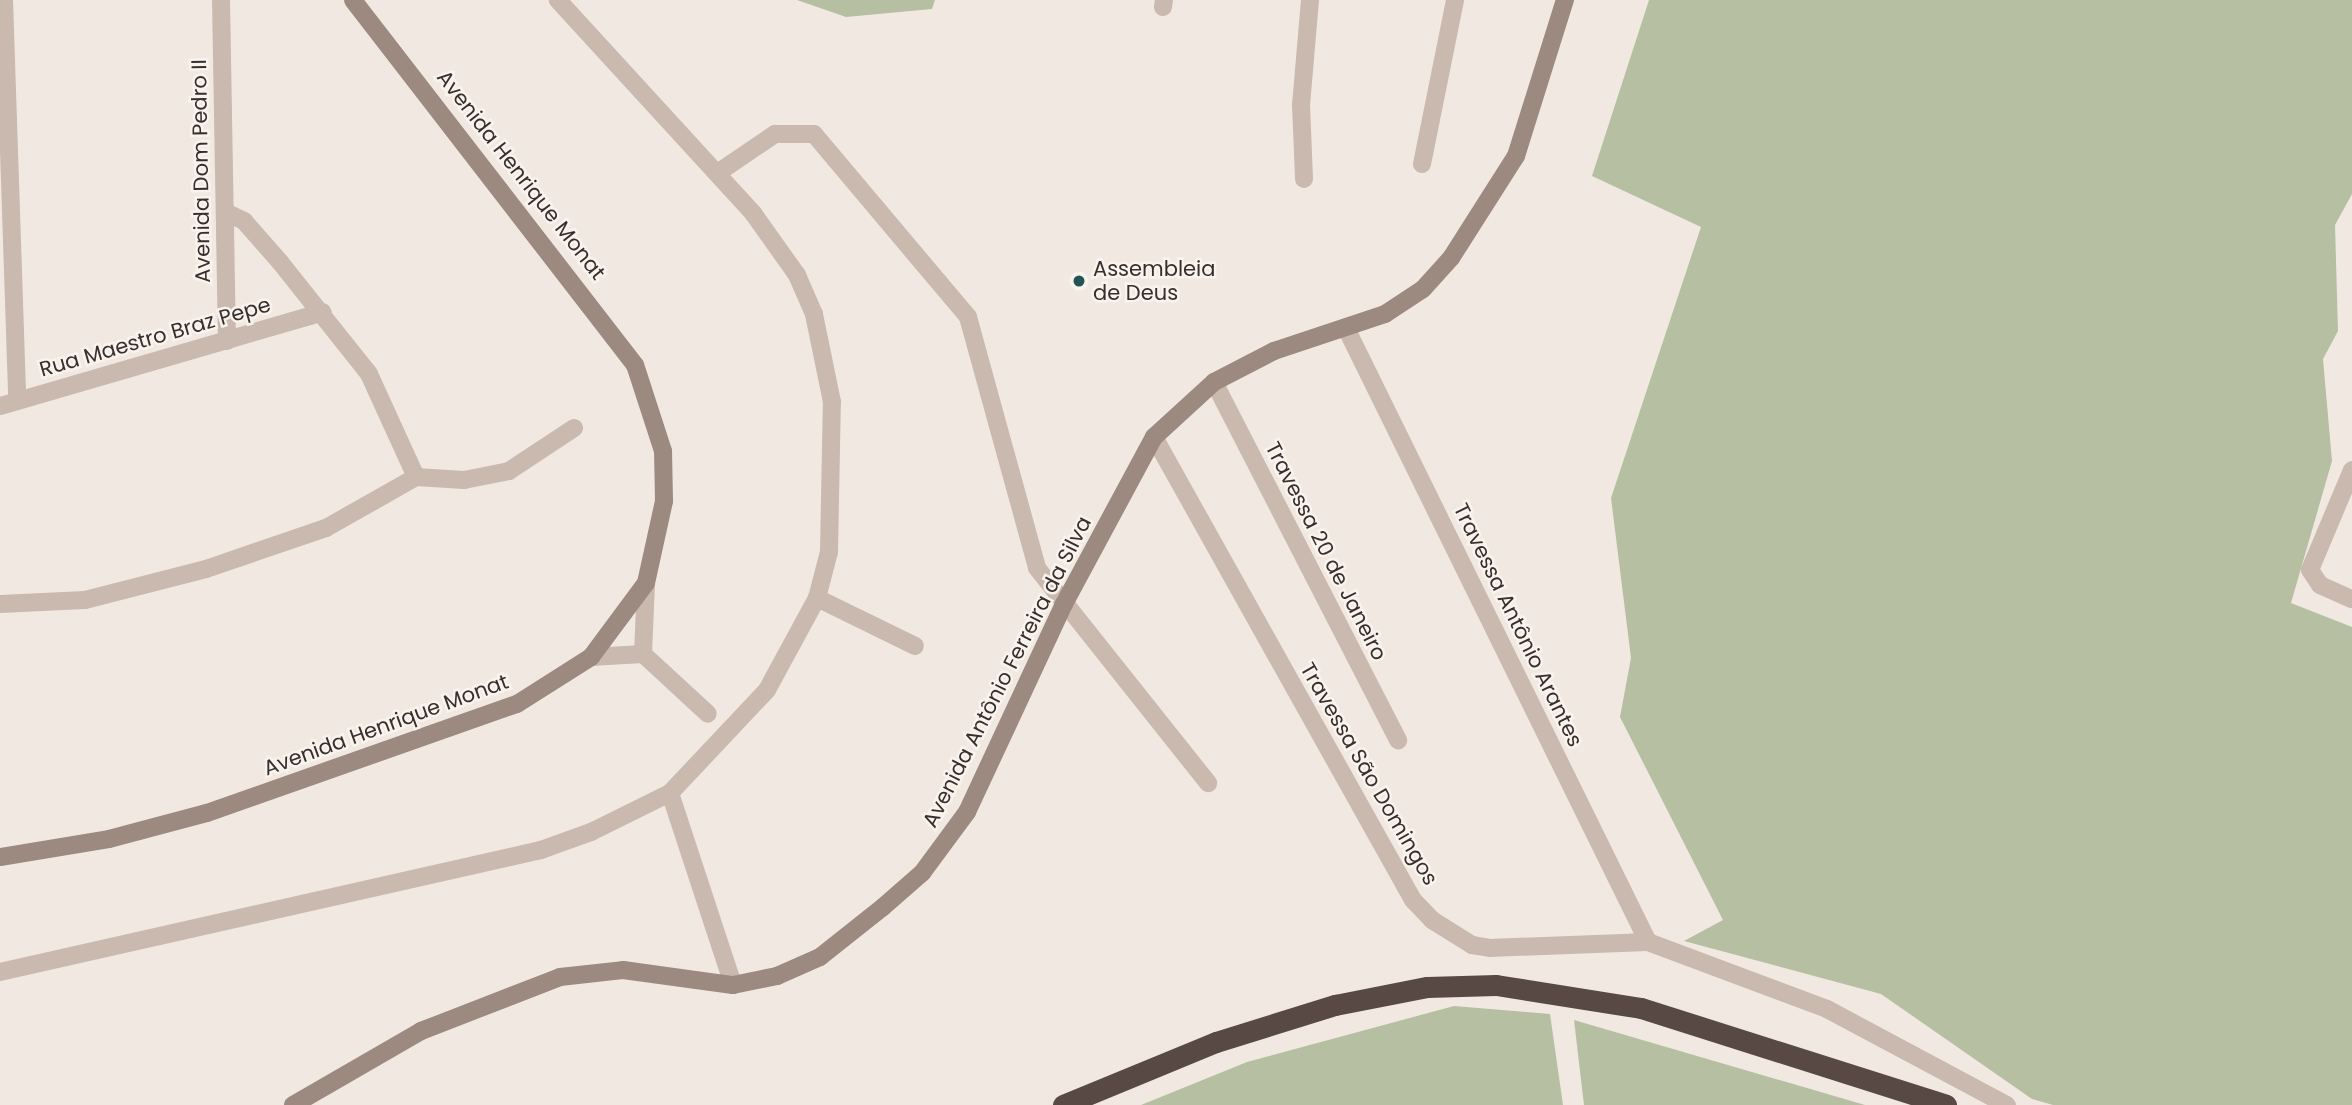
<!DOCTYPE html>
<html>
<head>
<meta charset="utf-8">
<style>
	body { margin:0 }
	#map { position:relative; width:2352px; height:1105px; overflow:hidden; background:#f1e9e1; font-family:Poppins,sans-serif }
	div>[style] { position:absolute }
	.green>* { inset:0; background:#b6bfa2 }
	.street>* { height:18px; margin:-9px; padding:0 9px; transform-origin:9px; border-radius:9px; background:#c9b9ae }
	.secondary>* { height:18px; margin:-9px; padding:0 9px; transform-origin:9px; border-radius:9px; background:#9c897f }
	.highway>* { height:21px; margin:-10.5px; padding:0 10.5px; transform-origin:10.5px; border-radius:10.5px; background:#584944 }
	.dots>* { width:19px; height:19px; translate:-50% -50%; box-sizing:border-box; border:4px solid #f9f3ee; border-radius:50% }
	span { translate:-50% -50%; white-space:nowrap; text-align:center; line-height:1.15; -webkit-text-stroke:5px #f9f3ee; paint-order:stroke }
	.street-label { font-size:21px; color:#382f2c }
	.poi-label { font-size:21px; color:#382f2c }
	.left { translate:0 -50%; text-align:left }
</style>
</head>
<body>
<div id="map">
	<div class="green">
		<i style="clip-path:polygon(797px 0,935px 0,932px 9px,846px 17px)"></i>
		<i style="clip-path:polygon(1649px 0,2352px 0,2352px 194px,2335px 225px,2338px 331px,2323px 359px,2332px 461px,2291px 603px,2352px 627px,2352px 1105px,2053px 1105px,2032px 1099px,1881px 994px,1684px 941px,1723px 920px,1620px 717px,1631px 658px,1611px 498px,1701px 227px,1592px 176px)"></i>
		<i style="clip-path:polygon(1454px 1006px,1550px 1014px,1563px 1105px,1141px 1105px,1247px 1062px)"></i>
		<i style="clip-path:polygon(1574px 1020px,1865px 1105px,1584px 1105px)"></i>
	</div>
	<div class="street">
		<i style="left:4px;top:0;width:401px;rotate:88.1deg"></i>
		<i style="left:221px;top:0;width:341px;rotate:89deg"></i>
		<i style="left:1163px;top:7px;width:7px;rotate:-82deg"></i>
		<i style="left:1422px;top:164px;width:167px;rotate:-78.6deg"></i>
		<i style="left:719px;top:172px;width:68px;rotate:-34.2deg"></i>
		<i style="left:775px;top:134px;width:39px"></i>
		<i style="left:814px;top:134px;width:239px;rotate:49.9deg"></i>
		<i style="left:968px;top:317px;width:260px;rotate:74.6deg"></i>
		<i style="left:1037px;top:568px;width:275px;rotate:51.5deg"></i>
		<i style="left:1304px;top:179px;width:74px;rotate:-92.3deg"></i>
		<i style="left:1301px;top:105px;width:105px;rotate:-85.1deg"></i>
		<i style="left:225px;top:212px;width:21px;rotate:25deg"></i>
		<i style="left:244px;top:221px;width:55px;rotate:48.7deg"></i>
		<i style="left:280px;top:262px;width:143px;rotate:51.5deg"></i>
		<i style="left:369px;top:374px;width:113px;rotate:65.5deg"></i>
		<i style="left:1346px;top:328px;width:684px;rotate:63.81deg"></i>
		<i style="left:1214px;top:382px;width:403px;rotate:62.8deg"></i>
		<i style="left:0;top:406px;width:336px;rotate:-16.2deg"></i>
		<i style="left:1154px;top:437px;width:531px;rotate:60.78deg"></i>
		<i style="left:1413px;top:900px;width:28px;rotate:46deg"></i>
		<i style="left:1432px;top:920px;width:47px;rotate:32deg"></i>
		<i style="left:1472px;top:945px;width:18px;rotate:9deg"></i>
		<i style="left:1490px;top:948px;width:158px;rotate:-2.2deg"></i>
		<i style="left:1648px;top:942px;width:191px;rotate:20.5deg"></i>
		<i style="left:1827px;top:1009px;width:204px;rotate:28.1deg"></i>
		<i style="left:2352px;top:470px;width:108px;rotate:112.8deg"></i>
		<i style="left:2310px;top:570px;width:18px;rotate:56deg"></i>
		<i style="left:2320px;top:585px;width:35px;rotate:24deg"></i>
		<i style="left:416px;top:477px;width:48px;rotate:3.6deg"></i>
		<i style="left:464px;top:480px;width:46px;rotate:-11.3deg"></i>
		<i style="left:509px;top:471px;width:78px;rotate:-33.5deg"></i>
		<i style="left:646px;top:583px;width:71px;rotate:92.4deg"></i>
		<i style="left:643px;top:654px;width:88px;rotate:42.7deg"></i>
		<i style="left:817px;top:598px;width:109px;rotate:26.1deg"></i>
		<i style="left:0;top:604px;width:85px;rotate:-2.7deg"></i>
		<i style="left:85px;top:600px;width:125px;rotate:-14.4deg"></i>
		<i style="left:206px;top:569px;width:127px;rotate:-18.9deg"></i>
		<i style="left:326px;top:528px;width:103px;rotate:-29.5deg"></i>
		<i style="left:591px;top:657px;width:52px;rotate:-3.3deg"></i>
		<i style="left:670px;top:793px;width:202px;rotate:71.8deg"></i>
		<i style="left:0;top:972px;width:555px;rotate:-12.71deg"></i>
		<i style="left:541px;top:850px;width:53px;rotate:-19.8deg"></i>
		<i style="left:591px;top:832px;width:88px;rotate:-26.3deg"></i>
		<i style="left:670px;top:793px;width:141px;rotate:-46.7deg"></i>
		<i style="left:767px;top:690px;width:105px;rotate:-61.5deg"></i>
		<i style="left:817px;top:598px;width:48px;rotate:-75.4deg"></i>
		<i style="left:829px;top:552px;width:150px;rotate:-88.9deg"></i>
		<i style="left:832px;top:402px;width:90px;rotate:-101.6deg"></i>
		<i style="left:814px;top:314px;width:43px;rotate:-113.6deg"></i>
		<i style="left:797px;top:275px;width:76px;rotate:-125.4deg"></i>
		<i style="left:753px;top:213px;width:289px;rotate:-132.5deg"></i>
	</div>
	<div class="secondary">
		<i style="left:0;top:857px;width:110px;rotate:-9.4deg"></i>
		<i style="left:109px;top:839px;width:101px;rotate:-14.9deg"></i>
		<i style="left:207px;top:813px;width:329px;rotate:-19.4deg"></i>
		<i style="left:517px;top:704px;width:88px;rotate:-32.4deg"></i>
		<i style="left:591px;top:657px;width:92px;rotate:-53.4deg"></i>
		<i style="left:646px;top:583px;width:84px;rotate:-77.6deg"></i>
		<i style="left:664px;top:501px;width:50px;rotate:-91.1deg"></i>
		<i style="left:663px;top:451px;width:90px;rotate:-108deg"></i>
		<i style="left:635px;top:365px;width:461px;rotate:-127.7deg"></i>
		<i style="left:293px;top:1105px;width:148px;rotate:-30deg"></i>
		<i style="left:421px;top:1031px;width:149px;rotate:-21.2deg"></i>
		<i style="left:560px;top:977px;width:63px;rotate:-6.3deg"></i>
		<i style="left:623px;top:970px;width:111px;rotate:7.8deg"></i>
		<i style="left:733px;top:985px;width:45px;rotate:-11.6deg"></i>
		<i style="left:777px;top:976px;width:47px;rotate:-23.8deg"></i>
		<i style="left:820px;top:957px;width:80px;rotate:-38.4deg"></i>
		<i style="left:883px;top:907px;width:52px;rotate:-41.1deg"></i>
		<i style="left:922px;top:873px;width:76px;rotate:-53.6deg"></i>
		<i style="left:967px;top:812px;width:230px;rotate:-65deg"></i>
		<i style="left:1064px;top:604px;width:190px;rotate:-61.7deg"></i>
		<i style="left:1154px;top:437px;width:81px;rotate:-42.5deg"></i>
		<i style="left:1214px;top:382px;width:68px;rotate:-27.3deg"></i>
		<i style="left:1274px;top:351px;width:117px;rotate:-18.4deg"></i>
		<i style="left:1385px;top:314px;width:45px;rotate:-33.3deg"></i>
		<i style="left:1423px;top:289px;width:42px;rotate:-47.9deg"></i>
		<i style="left:1451px;top:258px;width:121px;rotate:-57.5deg"></i>
		<i style="left:1516px;top:156px;width:164px;rotate:-72.6deg"></i>
	</div>
	<div class="highway">
		<i style="left:1063px;top:1105px;width:165px;rotate:-22.4deg"></i>
		<i style="left:1216px;top:1042px;width:125px;rotate:-17.3deg"></i>
		<i style="left:1335px;top:1005px;width:94px;rotate:-11.1deg"></i>
		<i style="left:1427px;top:987px;width:69px;rotate:-1.7deg"></i>
		<i style="left:1496px;top:985px;width:147px;rotate:9deg"></i>
		<i style="left:1641px;top:1008px;width:320px;rotate:17.6deg"></i>
	</div>
	<div class="dots">
		<i style="left:1079px;top:281px;background:#255456"></i>
	</div>
	<div class="street-label">
		<span style="left:201px;top:171px;rotate:-91deg">Avenida Dom Pedro II</span>
		<span style="left:521px;top:175px;rotate:52deg">Avenida Henrique Monat</span>
		<span style="left:155px;top:337px;rotate:-16deg">Rua Maestro Braz Pepe</span>
		<span style="left:1326px;top:551px;rotate:63deg">Travessa 20 de Janeiro</span>
		<span style="left:1518px;top:625px;rotate:64deg">Travessa Antônio Arantes</span>
		<span style="left:1007px;top:672px;rotate:-63deg">Avenida Antônio Ferreira da Silva</span>
		<span style="left:386px;top:725px;rotate:-20deg">Avenida Henrique Monat</span>
		<span style="left:1369px;top:774px;rotate:60deg">Travessa São Domingos</span>
	</div>
	<div class="poi-label">
		<span class="left" style="left:1093px;top:281px">Assembleia<br>de Deus</span>
	</div>
</div>
</body>
</html>
